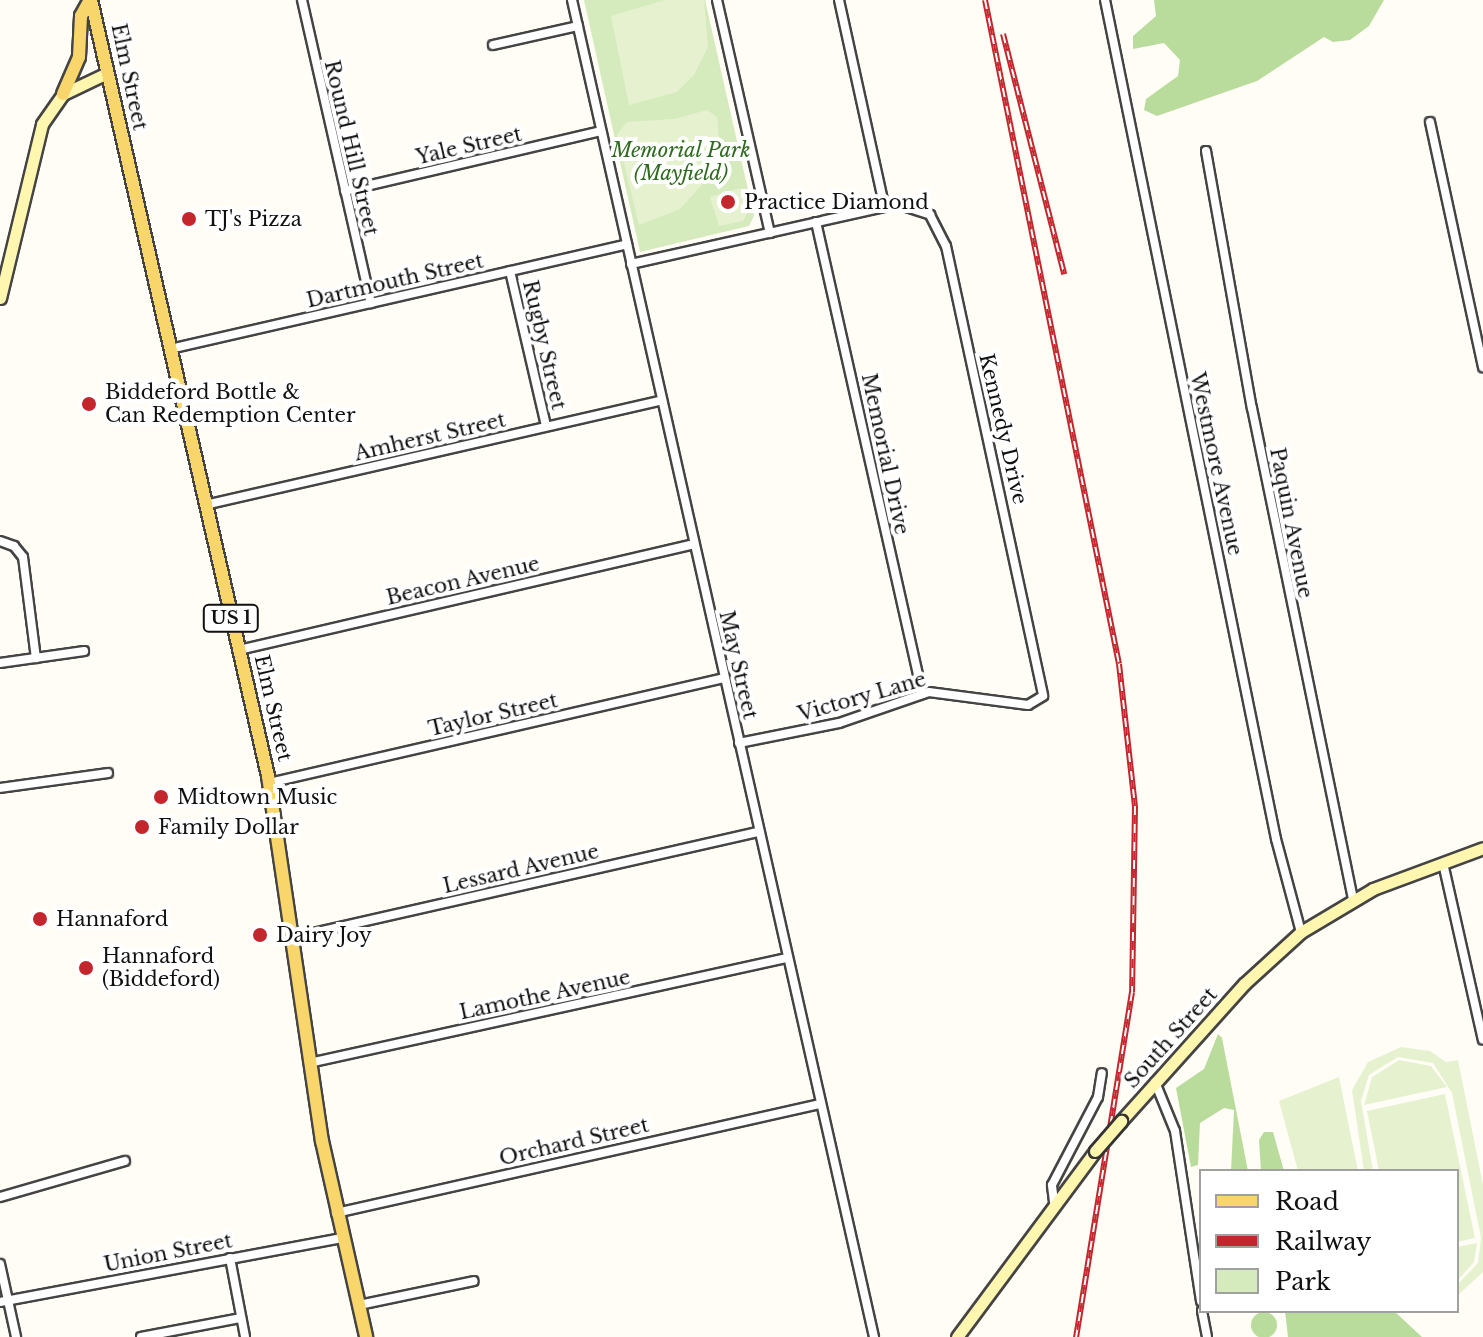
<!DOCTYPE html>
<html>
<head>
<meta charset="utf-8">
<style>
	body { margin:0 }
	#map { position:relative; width:1483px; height:1337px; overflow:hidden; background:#fffdf5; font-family:"Libre Baskerville",serif }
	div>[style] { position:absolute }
	.green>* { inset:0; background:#d5ebbd }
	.forest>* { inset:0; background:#b9dc9c }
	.round { border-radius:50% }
	.pitch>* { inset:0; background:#e6f2cf }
	.roads { filter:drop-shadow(2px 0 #444) drop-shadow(-2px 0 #444) drop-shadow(0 2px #444) drop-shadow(0 -2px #444) }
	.street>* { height:8px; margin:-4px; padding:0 4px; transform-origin:4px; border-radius:4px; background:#fff }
	.secondary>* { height:11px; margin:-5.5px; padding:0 5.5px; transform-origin:5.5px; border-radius:5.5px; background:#fff6b0 }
	.primary>* { height:12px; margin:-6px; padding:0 6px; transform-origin:6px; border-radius:6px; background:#f9d66b }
	.rail>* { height:6px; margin-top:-3px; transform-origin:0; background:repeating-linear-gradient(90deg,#fff 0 9px,#c4262e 0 18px); box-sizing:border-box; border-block:2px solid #c4262e }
	.bridges { filter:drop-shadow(2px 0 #333) drop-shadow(-2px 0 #333) drop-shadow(0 2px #333) drop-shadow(0 -2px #333) }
	.secondary-bridge>* { height:11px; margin:-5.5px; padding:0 5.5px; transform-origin:5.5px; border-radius:5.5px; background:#fff6b0 }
	.dots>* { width:22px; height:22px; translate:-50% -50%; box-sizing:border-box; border:4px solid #fff; border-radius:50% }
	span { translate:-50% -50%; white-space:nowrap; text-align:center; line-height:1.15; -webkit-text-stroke:8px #fff; paint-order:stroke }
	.shield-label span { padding:2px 6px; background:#fff; border:2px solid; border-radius:6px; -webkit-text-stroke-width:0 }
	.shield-label { font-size:18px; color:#111; font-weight:700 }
	.street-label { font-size:20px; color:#111 }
	.park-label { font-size:20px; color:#2f6b1f; font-style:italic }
	.poi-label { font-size:20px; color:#111 }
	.left { translate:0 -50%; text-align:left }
	.legend { position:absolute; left:1199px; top:1169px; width:260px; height:144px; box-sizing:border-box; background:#fff; border:2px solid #a0a0a0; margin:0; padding:10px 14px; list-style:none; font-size:24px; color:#111 }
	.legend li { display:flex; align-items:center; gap:16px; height:40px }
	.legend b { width:40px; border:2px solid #a0a0a0 }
</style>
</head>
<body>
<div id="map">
	<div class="green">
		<i style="clip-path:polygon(584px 0,705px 0,754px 216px,749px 226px,640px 252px)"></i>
	</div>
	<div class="forest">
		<i style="clip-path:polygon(1154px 0,1384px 0,1369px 26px,1350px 40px,1333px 42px,1324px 37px,1257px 81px,1157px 116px,1144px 110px,1146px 99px,1178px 76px,1180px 60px,1164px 43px,1133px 49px,1133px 36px,1156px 16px)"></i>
		<i style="clip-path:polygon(1218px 1034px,1222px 1038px,1248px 1171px,1231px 1171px,1234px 1110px,1224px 1108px,1200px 1123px,1198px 1165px,1191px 1167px,1176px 1088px,1204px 1069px)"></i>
		<i style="clip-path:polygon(1264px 1132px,1273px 1132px,1284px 1171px,1261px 1171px,1259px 1140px)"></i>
		<i style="clip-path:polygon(1285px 1311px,1394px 1311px,1422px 1337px,1288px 1337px)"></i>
		<i class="round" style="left:1251px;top:1312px;width:26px;height:26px"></i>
	</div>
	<div class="pitch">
		<i style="clip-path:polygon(665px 0,704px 0,708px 47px,694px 75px,677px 92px,629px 105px,611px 16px)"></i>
		<i style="clip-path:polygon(707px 110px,717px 117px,719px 138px,707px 179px,680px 209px,639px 225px,617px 135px,627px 122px,674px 119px)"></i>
		<i style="clip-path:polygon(740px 188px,748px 212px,743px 221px,719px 226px,710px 197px)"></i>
		<i style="clip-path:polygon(1401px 1047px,1430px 1051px,1446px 1062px,1458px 1060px,1483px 1185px,1483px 1272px,1457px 1296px,1457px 1285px,1478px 1263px,1481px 1238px,1452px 1093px,1433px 1063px,1398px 1057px,1369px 1075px,1361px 1101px,1373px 1171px,1364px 1171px,1352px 1090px,1368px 1062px)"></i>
		<i style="clip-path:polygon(1399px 1060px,1431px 1066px,1447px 1087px,1364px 1105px,1372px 1077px)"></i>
		<i style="clip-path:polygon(1339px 1077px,1358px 1171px,1298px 1171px,1279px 1101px)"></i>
		<i style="clip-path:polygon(1445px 1094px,1475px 1238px,1457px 1242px,1457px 1171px,1379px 1171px,1367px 1111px)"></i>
		<i style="clip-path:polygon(1477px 1243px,1474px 1262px,1457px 1281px,1457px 1247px)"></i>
	</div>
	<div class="roads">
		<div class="street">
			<i style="left:302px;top:0;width:311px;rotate:77.2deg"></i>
			<i style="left:572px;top:0;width:1371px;rotate:77.27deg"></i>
			<i style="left:717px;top:0;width:239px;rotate:77.2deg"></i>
			<i style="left:839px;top:0;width:210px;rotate:77.6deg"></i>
			<i style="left:1105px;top:0;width:856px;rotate:78.48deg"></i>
			<i style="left:1276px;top:839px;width:96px;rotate:75deg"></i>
			<i style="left:493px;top:45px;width:87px;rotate:-12.6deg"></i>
			<i style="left:1430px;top:122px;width:251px;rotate:77.8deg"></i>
			<i style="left:1206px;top:151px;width:261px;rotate:79.9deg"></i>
			<i style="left:1252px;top:408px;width:501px;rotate:78.38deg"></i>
			<i style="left:345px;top:191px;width:263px;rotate:-13.2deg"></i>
			<i style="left:816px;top:222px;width:484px;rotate:77.3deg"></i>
			<i style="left:631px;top:264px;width:273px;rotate:-12.7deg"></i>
			<i style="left:897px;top:204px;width:35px;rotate:18deg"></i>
			<i style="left:930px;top:215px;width:35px;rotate:63deg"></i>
			<i style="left:946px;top:246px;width:460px;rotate:77.8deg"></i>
			<i style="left:1043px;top:696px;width:17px;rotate:149deg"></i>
			<i style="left:1028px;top:705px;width:100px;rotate:-172.5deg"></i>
			<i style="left:929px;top:692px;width:95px;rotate:161deg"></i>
			<i style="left:839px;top:723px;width:102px;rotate:168.7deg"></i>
			<i style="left:510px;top:271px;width:159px;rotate:76.9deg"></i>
			<i style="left:170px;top:349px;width:469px;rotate:-12.9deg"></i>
			<i style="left:205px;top:505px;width:469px;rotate:-12.9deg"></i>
			<i style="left:0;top:541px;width:15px;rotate:20deg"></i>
			<i style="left:14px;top:546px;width:14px;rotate:51deg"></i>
			<i style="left:23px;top:557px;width:102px;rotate:82.7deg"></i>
			<i style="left:239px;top:650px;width:467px;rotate:-13.1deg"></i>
			<i style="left:0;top:663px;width:85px;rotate:-8.1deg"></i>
			<i style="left:269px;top:783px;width:467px;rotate:-13deg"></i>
			<i style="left:0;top:788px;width:109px;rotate:-7.9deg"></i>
			<i style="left:1443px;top:863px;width:181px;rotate:77.3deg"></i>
			<i style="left:291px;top:938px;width:479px;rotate:-12.8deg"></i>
			<i style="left:309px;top:1063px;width:489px;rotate:-12.4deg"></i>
			<i style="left:1155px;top:1082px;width:53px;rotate:67.8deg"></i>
			<i style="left:1175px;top:1131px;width:172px;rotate:81.3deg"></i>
			<i style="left:0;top:1197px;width:130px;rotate:-16.1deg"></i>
			<i style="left:1054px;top:1202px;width:17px;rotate:-97deg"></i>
			<i style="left:1052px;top:1185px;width:99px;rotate:-62.4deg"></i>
			<i style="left:1098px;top:1097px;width:24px;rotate:-81deg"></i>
			<i style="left:336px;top:1213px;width:496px;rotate:-12.7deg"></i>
			<i style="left:230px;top:1258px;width:80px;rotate:79.2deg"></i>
			<i style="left:0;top:1264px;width:75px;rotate:77.6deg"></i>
			<i style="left:0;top:1302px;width:348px;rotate:-10.6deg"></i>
			<i style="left:359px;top:1305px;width:117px;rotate:-11.8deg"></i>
			<i style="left:1202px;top:1311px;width:26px;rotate:79deg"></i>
			<i style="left:141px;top:1337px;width:102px;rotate:-10.8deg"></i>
		</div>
		<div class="secondary">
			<i style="left:0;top:298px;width:179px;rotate:-76.4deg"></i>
			<i style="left:42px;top:124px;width:37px;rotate:-55deg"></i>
			<i style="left:63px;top:94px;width:49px;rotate:-25.5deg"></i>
			<i style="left:1121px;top:1121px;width:184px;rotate:-48.1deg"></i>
			<i style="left:1244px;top:984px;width:77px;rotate:-42.4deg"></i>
			<i style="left:1301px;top:932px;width:84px;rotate:-30.8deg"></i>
			<i style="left:1373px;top:889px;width:117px;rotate:-20.4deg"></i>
			<i style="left:957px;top:1337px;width:232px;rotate:-53.4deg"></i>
		</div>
		<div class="primary">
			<i style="left:91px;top:0;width:796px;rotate:77.15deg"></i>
			<i style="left:268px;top:776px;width:369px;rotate:81.6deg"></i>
			<i style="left:322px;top:1141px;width:201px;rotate:77.3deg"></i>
			<i style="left:63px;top:94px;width:40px;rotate:-66.6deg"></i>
			<i style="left:79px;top:57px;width:41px;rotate:-87.2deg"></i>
			<i style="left:81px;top:16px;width:18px;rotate:-61deg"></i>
		</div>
	</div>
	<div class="rail">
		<i style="left:985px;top:0;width:677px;rotate:78.59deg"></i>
		<i style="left:1119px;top:664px;width:143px;rotate:83.6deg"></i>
		<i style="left:1135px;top:806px;width:186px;rotate:90.9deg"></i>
		<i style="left:1132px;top:992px;width:350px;rotate:99.2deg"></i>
		<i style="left:1003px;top:34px;width:248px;rotate:75.7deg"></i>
	</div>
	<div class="bridges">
		<div class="secondary-bridge">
			<i style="left:1095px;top:1151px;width:40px;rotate:-49deg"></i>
		</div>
	</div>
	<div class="dots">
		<i style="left:728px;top:202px;background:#c4262e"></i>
		<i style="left:189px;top:219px;background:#c4262e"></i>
		<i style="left:89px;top:404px;background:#c4262e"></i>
		<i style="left:161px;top:797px;background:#c4262e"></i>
		<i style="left:142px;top:827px;background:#c4262e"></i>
		<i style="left:40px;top:919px;background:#c4262e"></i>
		<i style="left:260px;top:935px;background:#c4262e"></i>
		<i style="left:86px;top:968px;background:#c4262e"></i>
	</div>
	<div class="shield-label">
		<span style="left:231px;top:618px">US 1</span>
	</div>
	<div class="street-label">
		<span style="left:129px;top:77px;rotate:78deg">Elm Street</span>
		<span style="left:469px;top:146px;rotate:-13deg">Yale Street</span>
		<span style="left:351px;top:148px;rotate:77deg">Round Hill Street</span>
		<span style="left:395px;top:281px;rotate:-13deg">Dartmouth Street</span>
		<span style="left:544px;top:345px;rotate:77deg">Rugby Street</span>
		<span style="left:1003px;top:429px;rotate:77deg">Kennedy Drive</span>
		<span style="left:430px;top:437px;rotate:-13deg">Amherst Street</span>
		<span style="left:885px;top:454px;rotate:78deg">Memorial Drive</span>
		<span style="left:1216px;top:464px;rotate:78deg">Westmore Avenue</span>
		<span style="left:1291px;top:523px;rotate:79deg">Paquin Avenue</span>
		<span style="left:463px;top:581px;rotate:-13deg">Beacon Avenue</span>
		<span style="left:738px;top:665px;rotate:77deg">May Street</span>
		<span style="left:862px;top:697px;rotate:-16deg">Victory Lane</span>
		<span style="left:273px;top:708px;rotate:77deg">Elm Street</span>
		<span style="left:493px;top:715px;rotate:-13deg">Taylor Street</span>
		<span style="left:521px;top:869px;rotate:-13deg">Lessard Avenue</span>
		<span style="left:545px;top:995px;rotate:-12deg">Lamothe Avenue</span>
		<span style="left:1171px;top:1038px;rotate:-48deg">South Street</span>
		<span style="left:574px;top:1142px;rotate:-13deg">Orchard Street</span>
		<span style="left:168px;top:1253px;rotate:-11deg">Union Street</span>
	</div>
	<div class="park-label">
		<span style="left:681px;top:162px">Memorial Park<br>(Mayfield)</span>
	</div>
	<div class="poi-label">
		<span class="left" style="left:744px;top:202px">Practice Diamond</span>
		<span class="left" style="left:205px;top:219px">TJ's Pizza</span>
		<span class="left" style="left:105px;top:404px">Biddeford Bottle &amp;<br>Can Redemption Center</span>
		<span class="left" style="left:177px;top:797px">Midtown Music</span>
		<span class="left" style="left:158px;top:827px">Family Dollar</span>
		<span class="left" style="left:56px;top:919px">Hannaford</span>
		<span class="left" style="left:276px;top:935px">Dairy Joy</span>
		<span class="left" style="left:102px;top:968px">Hannaford<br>(Biddeford)</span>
	</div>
	<ul class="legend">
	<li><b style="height:10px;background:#f9d66b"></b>Road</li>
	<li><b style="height:10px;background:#c4262e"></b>Railway</li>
	<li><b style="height:22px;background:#d5ebbd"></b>Park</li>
	</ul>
</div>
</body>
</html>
